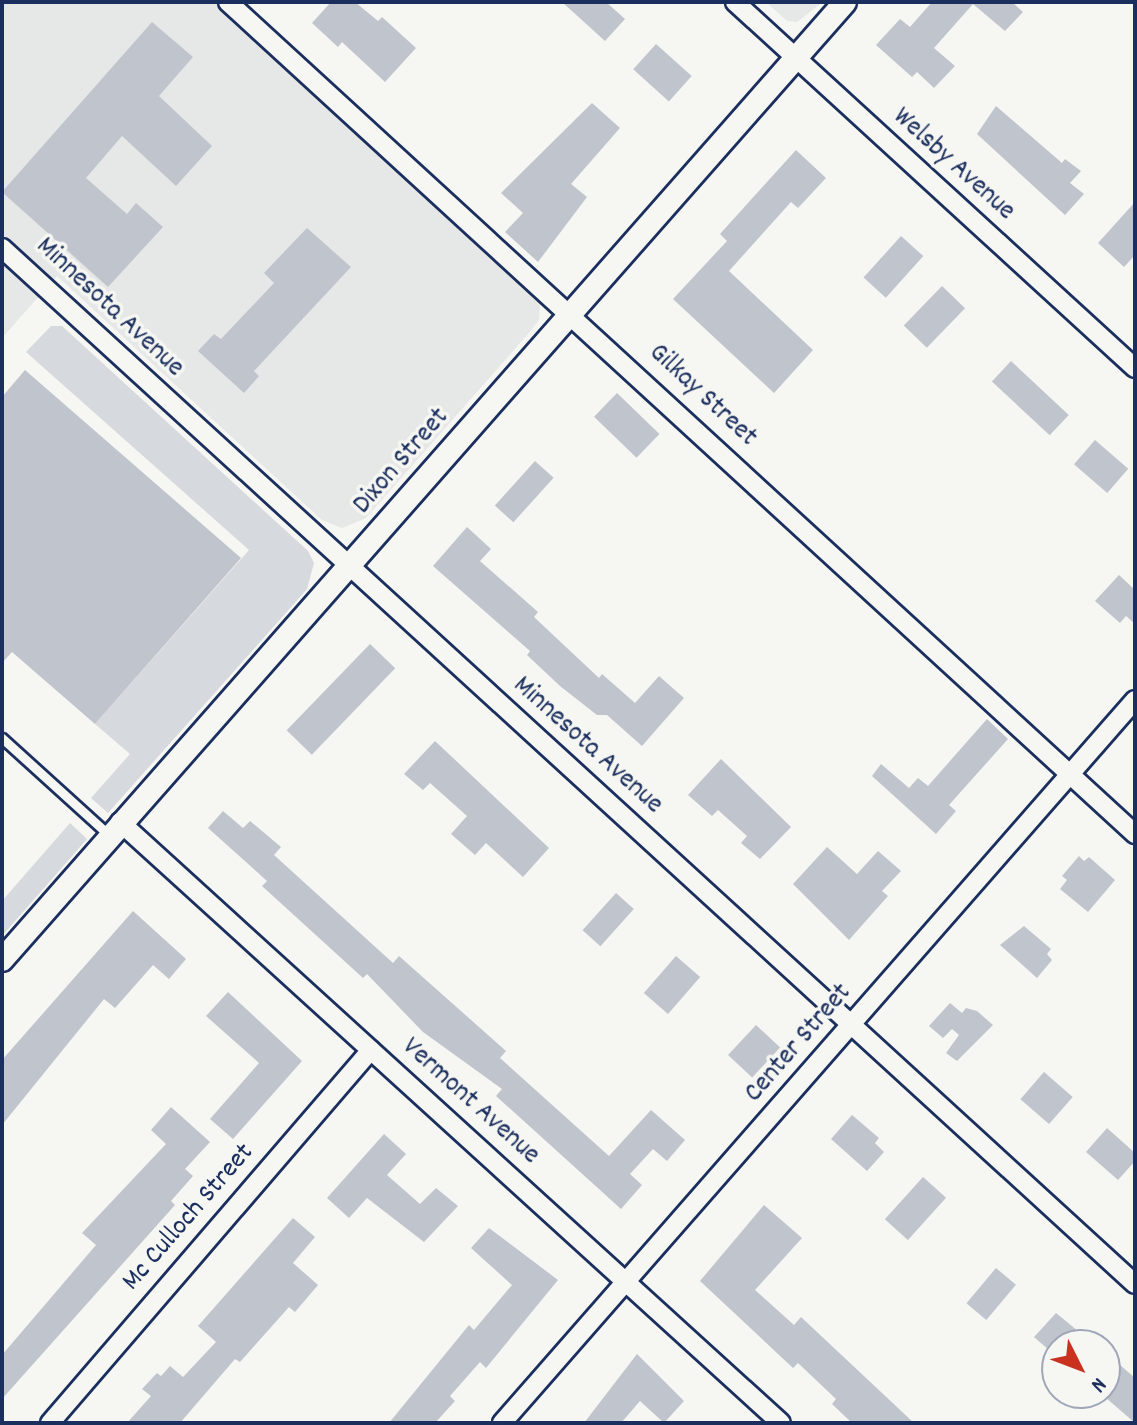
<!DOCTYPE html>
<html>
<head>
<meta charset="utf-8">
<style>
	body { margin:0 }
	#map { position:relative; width:1137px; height:1425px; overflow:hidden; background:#f6f6f2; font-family:Dekko,sans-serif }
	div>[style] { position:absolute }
	.built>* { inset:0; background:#e6e7e7 }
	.green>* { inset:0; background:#d6d9dd }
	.building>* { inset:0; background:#c0c4cd; transform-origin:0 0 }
	.roads { filter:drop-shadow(2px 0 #1b2f5e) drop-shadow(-2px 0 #1b2f5e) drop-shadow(0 2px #1b2f5e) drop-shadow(0 -2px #1b2f5e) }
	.service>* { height:9px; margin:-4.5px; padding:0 4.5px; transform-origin:4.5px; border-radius:4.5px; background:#f6f6f2 }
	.minor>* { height:18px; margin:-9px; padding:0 9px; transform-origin:9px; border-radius:9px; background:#f6f6f2 }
	.tertiary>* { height:22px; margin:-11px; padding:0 11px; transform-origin:11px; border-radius:11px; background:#f6f6f2 }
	span { translate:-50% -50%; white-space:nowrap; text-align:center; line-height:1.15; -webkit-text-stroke:7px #f6f6f2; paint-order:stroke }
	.street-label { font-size:28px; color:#1b2f5e }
	.frame { position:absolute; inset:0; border:4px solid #1b2f5e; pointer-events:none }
	.north { position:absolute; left:1041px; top:1329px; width:80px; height:80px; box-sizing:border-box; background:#f6f6f2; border:2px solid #9ea6b7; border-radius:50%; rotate:132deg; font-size:22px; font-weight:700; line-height:32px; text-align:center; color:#1b2f5e }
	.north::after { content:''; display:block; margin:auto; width:28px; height:36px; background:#c8321e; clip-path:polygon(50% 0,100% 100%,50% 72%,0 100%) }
</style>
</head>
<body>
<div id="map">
	<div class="built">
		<i style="clip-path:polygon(2px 2px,218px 2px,540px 301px,539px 320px,528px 334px,366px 518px,342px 528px,322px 520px,57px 276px,2px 338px)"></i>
		<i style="clip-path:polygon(766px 2px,823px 2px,797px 22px,787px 21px)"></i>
	</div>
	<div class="green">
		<i style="clip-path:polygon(51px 326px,62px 326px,308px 551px,314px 563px,307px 589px,108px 813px,91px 798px,130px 754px,95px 724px,249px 550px,26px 352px)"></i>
		<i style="clip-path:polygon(70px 823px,87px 839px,2px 936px,2px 901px)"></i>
	</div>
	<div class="building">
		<i style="clip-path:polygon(331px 2px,355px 2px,378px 21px,382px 17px,416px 48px,385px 82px,342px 42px,338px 47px,312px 23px)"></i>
		<i style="clip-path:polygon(562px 2px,606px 2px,625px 19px,605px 41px)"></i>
		<i style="clip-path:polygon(932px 2px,1012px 2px,1023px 12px,1005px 31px,973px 4px,934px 48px,955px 66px,934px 88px,917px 72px,912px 77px,876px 45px,900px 19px,910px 27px)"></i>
		<i style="clip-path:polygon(152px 22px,193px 57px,159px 96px,212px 146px,176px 186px,122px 136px,86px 178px,127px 214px,136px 203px,163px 227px,108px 287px,2px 192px)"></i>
		<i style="left:656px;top:44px;width:48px;height:34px;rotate:42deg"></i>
		<i style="clip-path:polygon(592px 103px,620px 128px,571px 184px,587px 197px,538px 262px,505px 232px,523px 213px,501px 193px)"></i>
		<i style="clip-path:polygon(996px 106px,1062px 163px,1065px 159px,1081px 171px,1070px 183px,1084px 194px,1065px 215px,977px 134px)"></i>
		<i style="clip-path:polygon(796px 150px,826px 178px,798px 208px,791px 202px,729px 271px,813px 350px,774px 393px,673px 299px,727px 241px,720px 234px)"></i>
		<i style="clip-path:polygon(1135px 202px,1135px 255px,1124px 267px,1098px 243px)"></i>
		<i style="clip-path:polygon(307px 228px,351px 267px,254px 371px,259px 376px,244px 393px,198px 351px,214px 334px,221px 339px,274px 283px,264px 273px)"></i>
		<i style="left:901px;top:236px;width:30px;height:56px;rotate:42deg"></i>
		<i style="left:942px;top:286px;width:32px;height:55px;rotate:44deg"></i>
		<i style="left:1011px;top:361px;width:79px;height:28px;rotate:43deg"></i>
		<i style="clip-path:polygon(25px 370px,241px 558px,95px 724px,12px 652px,2px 663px,2px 397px)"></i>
		<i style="left:617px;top:393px;width:59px;height:33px;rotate:44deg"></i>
		<i style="left:1095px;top:440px;width:44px;height:32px;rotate:41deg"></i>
		<i style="left:535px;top:461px;width:25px;height:60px;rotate:42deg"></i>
		<i style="clip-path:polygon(467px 527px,491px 549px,480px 561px,538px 612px,534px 617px,599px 678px,602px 674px,635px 703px,659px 676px,684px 698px,642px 746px,607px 715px,597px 715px,560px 686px,527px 655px,530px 651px,433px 566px)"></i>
		<i style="clip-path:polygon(1119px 575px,1135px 590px,1135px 624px,1126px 616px,1120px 623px,1095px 601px)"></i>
		<i style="left:370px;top:644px;width:35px;height:120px;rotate:44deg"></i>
		<i style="clip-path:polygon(987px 719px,1008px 739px,949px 805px,956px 811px,936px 834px,872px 776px,881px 764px,909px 788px,918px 778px,928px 786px)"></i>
		<i style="clip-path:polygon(435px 741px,549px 848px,523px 877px,486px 843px,475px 855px,451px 834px,467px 816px,430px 783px,423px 790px,404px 774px)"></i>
		<i style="clip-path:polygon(721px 759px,791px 827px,760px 859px,741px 843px,747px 836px,718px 810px,712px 816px,688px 795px)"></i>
		<i style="clip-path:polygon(223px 811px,243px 828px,250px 821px,281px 847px,274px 855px,393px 963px,399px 956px,506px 1051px,500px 1058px,609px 1156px,651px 1110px,685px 1140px,667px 1161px,653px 1149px,630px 1174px,642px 1185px,621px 1209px,496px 1096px,502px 1089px,423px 1032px,367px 974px,363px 978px,262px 886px,267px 881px,208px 828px)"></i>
		<i style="clip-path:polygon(827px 847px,857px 874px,878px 851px,901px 871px,882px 891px,888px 896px,849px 940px,793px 884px)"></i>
		<i style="clip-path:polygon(1079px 856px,1084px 861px,1089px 857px,1115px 880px,1088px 912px,1060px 889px,1067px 880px,1062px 876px)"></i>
		<i style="left:616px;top:893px;width:24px;height:50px;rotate:42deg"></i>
		<i style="clip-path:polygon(133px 911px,186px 959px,169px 979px,153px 965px,115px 1008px,104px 999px,2px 1125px,2px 1060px)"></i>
		<i style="clip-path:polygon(1024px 926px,1051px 949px,1047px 954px,1052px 960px,1037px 978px,1000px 945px)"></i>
		<i style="left:676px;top:956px;width:32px;height:49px;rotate:41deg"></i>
		<i style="clip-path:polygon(228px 992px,302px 1061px,233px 1139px,210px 1119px,259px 1063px,206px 1016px)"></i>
		<i style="clip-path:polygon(950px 1003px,962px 1013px,966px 1008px,977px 1011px,993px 1025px,957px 1061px,946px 1053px,959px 1035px,952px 1029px,943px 1038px,929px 1026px)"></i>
		<i style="left:756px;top:1025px;width:33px;height:41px;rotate:43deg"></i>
		<i style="left:1044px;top:1072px;width:38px;height:36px;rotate:41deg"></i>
		<i style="clip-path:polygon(171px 1107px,210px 1142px,185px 1169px,193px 1176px,171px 1201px,175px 1205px,2px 1399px,2px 1355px,96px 1245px,82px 1233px,166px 1144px,151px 1130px)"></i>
		<i style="clip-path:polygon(852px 1115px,879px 1138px,875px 1143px,884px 1152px,867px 1171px,831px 1139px)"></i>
		<i style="clip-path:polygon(1107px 1128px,1135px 1153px,1135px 1161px,1118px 1180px,1086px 1152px)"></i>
		<i style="clip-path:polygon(384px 1134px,406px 1154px,387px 1175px,420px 1204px,436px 1188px,458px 1206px,424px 1242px,367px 1198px,349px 1218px,327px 1198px)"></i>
		<i style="left:923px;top:1177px;width:31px;height:57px;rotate:42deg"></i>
		<i style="clip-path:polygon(764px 1205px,802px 1238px,755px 1290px,794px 1325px,801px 1317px,914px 1423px,852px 1423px,832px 1404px,836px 1399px,798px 1363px,793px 1368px,700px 1281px)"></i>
		<i style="clip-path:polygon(293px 1218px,315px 1237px,293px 1263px,318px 1285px,295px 1312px,289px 1307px,240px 1362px,235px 1359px,180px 1423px,127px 1423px,151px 1396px,142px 1389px,157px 1373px,161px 1376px,170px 1366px,183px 1377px,216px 1342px,198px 1326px)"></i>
		<i style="clip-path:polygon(489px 1228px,558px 1280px,486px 1368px,480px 1362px,450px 1396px,455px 1401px,435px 1423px,389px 1423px,469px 1325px,474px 1330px,512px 1285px,471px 1248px)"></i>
		<i style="left:996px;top:1268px;width:26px;height:46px;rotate:40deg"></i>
		<i style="clip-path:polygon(1056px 1313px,1095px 1345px,1057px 1345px,1057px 1357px,1034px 1337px)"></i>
		<i style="clip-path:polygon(1105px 1352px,1135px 1378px,1135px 1423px,1105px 1397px)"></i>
		<i style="clip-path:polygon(637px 1354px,684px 1401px,664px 1423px,640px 1401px,621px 1423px,584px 1423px)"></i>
	</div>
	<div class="roads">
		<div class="service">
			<i style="left:2px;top:738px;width:144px;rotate:42.2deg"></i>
		</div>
		<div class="minor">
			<i style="left:228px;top:2px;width:1231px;rotate:42.53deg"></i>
			<i style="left:735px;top:2px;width:542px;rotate:42.46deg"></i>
			<i style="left:2px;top:248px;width:1535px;rotate:42.44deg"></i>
			<i style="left:120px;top:822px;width:893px;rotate:42.28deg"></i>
			<i style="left:50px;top:1423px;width:492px;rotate:-49.3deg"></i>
			<i style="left:502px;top:1423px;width:961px;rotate:-48.8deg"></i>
		</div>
		<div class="tertiary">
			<i style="left:2px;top:960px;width:1276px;rotate:-48.65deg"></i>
		</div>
	</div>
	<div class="street-label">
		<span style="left:953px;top:165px;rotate:42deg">Welsby Avenue</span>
		<span style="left:109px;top:308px;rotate:43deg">Minnesota Avenue</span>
		<span style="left:702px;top:396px;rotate:43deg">Gilkay Street</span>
		<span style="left:402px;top:462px;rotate:-49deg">Dixon Street</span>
		<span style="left:587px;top:746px;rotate:42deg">Minnesota Avenue</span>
		<span style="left:799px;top:1044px;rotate:-49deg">Center Street</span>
		<span style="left:470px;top:1102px;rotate:42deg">Vermont Avenue</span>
		<span style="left:189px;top:1218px;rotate:-49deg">Mc Culloch Street</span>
	</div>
	<div class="frame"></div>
	<div class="north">N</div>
</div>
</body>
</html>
